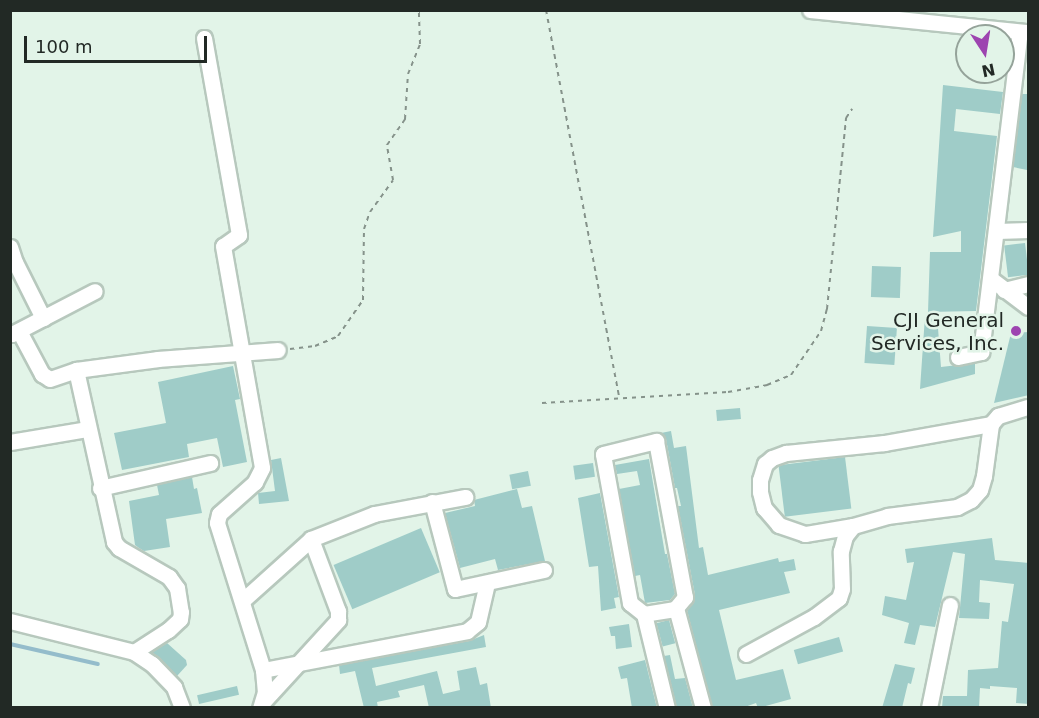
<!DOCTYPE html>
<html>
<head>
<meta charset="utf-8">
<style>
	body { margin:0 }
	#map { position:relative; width:1039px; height:718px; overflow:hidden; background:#e2f4e8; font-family:"DejaVu Sans",sans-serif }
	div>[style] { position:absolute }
	.stream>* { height:4px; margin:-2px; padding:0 2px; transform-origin:2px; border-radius:2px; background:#94bccb }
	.building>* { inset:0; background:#9fccc8; transform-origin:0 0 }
	.path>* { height:2px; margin-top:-1px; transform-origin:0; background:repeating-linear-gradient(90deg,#85928a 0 4.5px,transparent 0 9px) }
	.roads { filter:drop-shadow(2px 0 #b7c8bd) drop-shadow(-2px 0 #b7c8bd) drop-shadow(0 2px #b7c8bd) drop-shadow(0 -2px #b7c8bd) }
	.minor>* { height:15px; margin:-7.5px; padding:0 7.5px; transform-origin:7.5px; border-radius:7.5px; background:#fff }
	.dots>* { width:16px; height:16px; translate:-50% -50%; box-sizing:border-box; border:3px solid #e2f4e8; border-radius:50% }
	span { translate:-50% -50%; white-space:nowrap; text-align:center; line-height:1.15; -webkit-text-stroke:5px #e2f4e8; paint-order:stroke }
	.poi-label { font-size:20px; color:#222925 }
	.right { translate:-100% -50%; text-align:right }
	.frame { position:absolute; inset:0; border:12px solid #222925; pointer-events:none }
	.north { position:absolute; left:955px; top:24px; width:60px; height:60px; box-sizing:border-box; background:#e2f4e8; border:2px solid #95a39a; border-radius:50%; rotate:168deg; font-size:16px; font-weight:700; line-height:24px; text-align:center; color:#222925 }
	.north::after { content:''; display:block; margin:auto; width:21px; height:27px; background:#9d44b0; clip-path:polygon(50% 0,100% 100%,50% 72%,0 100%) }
	.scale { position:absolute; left:24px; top:36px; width:183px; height:27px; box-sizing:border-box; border:3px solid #222925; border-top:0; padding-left:8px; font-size:18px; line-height:21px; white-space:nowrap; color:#222925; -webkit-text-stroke:4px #e2f4e8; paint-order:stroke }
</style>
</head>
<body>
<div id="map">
	<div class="stream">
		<i style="left:10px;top:644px;width:90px;rotate:12.8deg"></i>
	</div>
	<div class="building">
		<i style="clip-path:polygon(943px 85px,1003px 92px,1000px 114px,956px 109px,954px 131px,997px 136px,976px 311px,928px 312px,930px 252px,961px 252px,961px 231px,933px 237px)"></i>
		<i style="clip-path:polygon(1022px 94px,1029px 94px,1027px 170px,1013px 167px)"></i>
		<i style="left:1025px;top:243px;width:32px;height:21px;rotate:83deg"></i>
		<i style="left:872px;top:266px;width:29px;height:31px;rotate:2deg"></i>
		<i style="clip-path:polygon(937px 315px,941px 367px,975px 363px,975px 374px,920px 389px,925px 316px)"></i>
		<i style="left:867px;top:326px;width:30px;height:37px;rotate:4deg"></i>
		<i style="clip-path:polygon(1029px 332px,1029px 395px,994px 403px,1011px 333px)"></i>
		<i style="clip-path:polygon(233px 366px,240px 399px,235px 400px,247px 462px,223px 467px,217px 438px,187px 444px,189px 457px,122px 470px,114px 433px,166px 423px,158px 382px)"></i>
		<i style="left:740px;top:408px;width:11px;height:24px;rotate:85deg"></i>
		<i style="clip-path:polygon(671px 431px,674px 448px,686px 446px,699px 548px,703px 547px,708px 575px,778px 558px,779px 562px,794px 559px,796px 570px,784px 572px,790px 593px,719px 610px,736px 680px,783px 669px,791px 699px,758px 708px,756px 703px,742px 708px,712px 708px,687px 610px,695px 595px,678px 506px,681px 506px,677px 488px,675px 488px,666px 439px,661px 433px)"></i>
		<i style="left:845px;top:457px;width:52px;height:67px;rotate:83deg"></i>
		<i style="clip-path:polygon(281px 458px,289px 501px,259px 504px,258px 493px,275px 491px,271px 460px)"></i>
		<i style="clip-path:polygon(649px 459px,665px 554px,667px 554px,675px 594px,670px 600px,645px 603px,640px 575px,635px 576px,619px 489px,640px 485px,637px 471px,617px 474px,615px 465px)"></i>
		<i style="left:593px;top:463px;width:14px;height:20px;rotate:82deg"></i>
		<i style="left:528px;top:471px;width:15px;height:19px;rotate:79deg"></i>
		<i style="clip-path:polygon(192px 477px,194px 489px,197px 488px,202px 513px,166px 519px,170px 547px,144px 551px,139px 548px,135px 545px,129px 501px,159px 495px,157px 485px)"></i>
		<i style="clip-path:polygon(517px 489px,522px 508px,532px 506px,545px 561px,498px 570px,495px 559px,460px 568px,445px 513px,475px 506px,474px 500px)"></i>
		<i style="clip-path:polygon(600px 493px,619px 597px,614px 598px,616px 608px,601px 611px,598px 566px,589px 567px,578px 498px)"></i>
		<i style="left:421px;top:528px;width:48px;height:95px;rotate:67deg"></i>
		<i style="clip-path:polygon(992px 538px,995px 560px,1029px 563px,1029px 704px,1016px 703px,1017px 688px,990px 686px,990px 689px,980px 688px,979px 708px,942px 708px,943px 696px,967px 696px,968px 670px,998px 668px,1002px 621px,1008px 622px,1014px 584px,980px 580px,979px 602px,990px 603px,989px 619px,959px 618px,965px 554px,953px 552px,935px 627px,920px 625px,915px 645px,904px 643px,909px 623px,882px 615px,885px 596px,906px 600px,914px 562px,907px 563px,905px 549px)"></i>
		<i style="left:669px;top:620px;width:24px;height:13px;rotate:75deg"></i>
		<i style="clip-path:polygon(629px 624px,632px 647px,616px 649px,615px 636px,611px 636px,609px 627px)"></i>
		<i style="clip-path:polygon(484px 635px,486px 647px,372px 668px,376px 686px,437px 671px,443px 694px,460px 690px,457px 671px,476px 667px,480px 685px,487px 683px,491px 708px,429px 708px,424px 685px,398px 691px,400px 697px,377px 702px,378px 708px,364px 708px,355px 671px,340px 674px,339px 665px,469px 641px)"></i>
		<i style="left:839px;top:637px;width:15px;height:47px;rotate:74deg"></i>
		<i style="clip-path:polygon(167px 643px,186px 660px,187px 665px,177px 676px,152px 652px)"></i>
		<i style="clip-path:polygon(670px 655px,675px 679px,685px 678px,693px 708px,677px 708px,664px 656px)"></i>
		<i style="clip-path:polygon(645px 660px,657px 708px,632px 708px,627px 678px,621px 679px,618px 667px)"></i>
		<i style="clip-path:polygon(895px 664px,915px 668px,911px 684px,908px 683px,902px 708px,882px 708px)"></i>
		<i style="left:237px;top:686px;width:9px;height:41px;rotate:77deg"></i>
	</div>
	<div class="path">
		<i style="left:546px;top:10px;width:394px;rotate:79.3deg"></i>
		<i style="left:290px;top:349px;width:25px;rotate:-7deg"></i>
		<i style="left:315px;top:346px;width:25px;rotate:-23deg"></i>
		<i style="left:338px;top:336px;width:44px;rotate:-55.2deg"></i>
		<i style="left:363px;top:300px;width:71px;rotate:-89.2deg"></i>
		<i style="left:364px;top:229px;width:18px;rotate:-71deg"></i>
		<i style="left:370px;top:212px;width:39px;rotate:-54deg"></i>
		<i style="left:393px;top:180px;width:36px;rotate:-100deg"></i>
		<i style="left:387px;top:145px;width:32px;rotate:-55deg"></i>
		<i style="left:405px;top:119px;width:45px;rotate:-86.2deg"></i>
		<i style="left:408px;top:74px;width:32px;rotate:-68deg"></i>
		<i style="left:420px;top:44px;width:34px;rotate:-92deg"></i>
		<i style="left:542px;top:403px;width:186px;rotate:-3.4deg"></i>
		<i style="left:728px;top:392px;width:40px;rotate:-10deg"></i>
		<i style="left:767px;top:385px;width:26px;rotate:-23deg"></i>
		<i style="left:791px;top:375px;width:53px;rotate:-55.7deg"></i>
		<i style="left:821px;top:331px;width:23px;rotate:-75deg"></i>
		<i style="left:827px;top:309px;width:192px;rotate:-84.3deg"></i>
		<i style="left:846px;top:118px;width:11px;rotate:-56deg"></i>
	</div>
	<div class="roads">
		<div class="minor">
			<i style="left:810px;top:10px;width:219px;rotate:5.8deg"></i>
			<i style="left:204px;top:38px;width:200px;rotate:79.9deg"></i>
			<i style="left:239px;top:235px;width:19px;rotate:145deg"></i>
			<i style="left:223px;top:246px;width:225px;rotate:80deg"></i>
			<i style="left:262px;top:468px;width:16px;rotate:117deg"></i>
			<i style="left:255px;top:482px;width:48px;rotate:138.4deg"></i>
			<i style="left:219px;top:514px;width:9px;rotate:103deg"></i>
			<i style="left:217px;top:523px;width:154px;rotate:72.6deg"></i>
			<i style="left:263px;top:670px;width:22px;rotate:85deg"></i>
			<i style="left:265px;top:692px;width:17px;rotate:107deg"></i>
			<i style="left:997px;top:231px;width:31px;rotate:-2deg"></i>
			<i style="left:10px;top:247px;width:16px;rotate:72deg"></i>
			<i style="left:15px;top:262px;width:63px;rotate:63.4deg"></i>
			<i style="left:991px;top:279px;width:46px;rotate:37.1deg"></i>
			<i style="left:1004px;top:290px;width:25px;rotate:-14deg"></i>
			<i style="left:19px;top:331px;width:49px;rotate:61.9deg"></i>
			<i style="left:42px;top:374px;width:9px;rotate:32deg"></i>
			<i style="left:50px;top:379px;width:28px;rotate:-19deg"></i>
			<i style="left:76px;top:370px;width:83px;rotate:-7.6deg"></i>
			<i style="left:158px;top:359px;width:120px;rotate:-4.3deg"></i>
			<i style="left:12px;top:334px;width:93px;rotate:-27.4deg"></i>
			<i style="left:958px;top:357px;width:24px;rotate:-12deg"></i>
			<i style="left:981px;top:352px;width:322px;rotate:-83.1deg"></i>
			<i style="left:76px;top:370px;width:176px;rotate:77.5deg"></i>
			<i style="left:114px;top:542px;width:8px;rotate:50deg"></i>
			<i style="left:119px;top:548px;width:58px;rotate:30.1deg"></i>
			<i style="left:169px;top:577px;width:14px;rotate:54deg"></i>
			<i style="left:177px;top:588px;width:24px;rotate:81deg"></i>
			<i style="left:181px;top:612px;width:7px;rotate:98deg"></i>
			<i style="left:180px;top:619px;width:16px;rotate:137deg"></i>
			<i style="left:168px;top:630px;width:40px;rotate:147.1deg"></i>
			<i style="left:656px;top:441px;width:159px;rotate:79.5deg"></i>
			<i style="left:685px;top:597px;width:16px;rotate:130deg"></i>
			<i style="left:675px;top:609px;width:31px;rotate:171deg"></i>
			<i style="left:644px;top:614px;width:18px;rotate:-142deg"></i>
			<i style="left:630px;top:603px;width:151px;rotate:-100.3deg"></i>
			<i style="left:603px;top:454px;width:55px;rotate:-13.8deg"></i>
			<i style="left:10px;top:442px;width:79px;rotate:-9.5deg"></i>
			<i style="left:100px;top:488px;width:113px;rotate:-12.8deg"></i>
			<i style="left:432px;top:502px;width:90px;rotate:75.2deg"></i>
			<i style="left:455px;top:589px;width:91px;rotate:-12.1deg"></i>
			<i style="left:853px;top:526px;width:49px;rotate:170.5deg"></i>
			<i style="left:805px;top:534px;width:28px;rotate:-161deg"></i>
			<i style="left:779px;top:525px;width:23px;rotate:-131deg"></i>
			<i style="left:764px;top:508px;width:16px;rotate:-104deg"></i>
			<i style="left:760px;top:492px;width:12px;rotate:-90deg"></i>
			<i style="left:760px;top:480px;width:17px;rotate:-73deg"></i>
			<i style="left:765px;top:464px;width:9px;rotate:-41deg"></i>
			<i style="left:772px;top:458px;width:15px;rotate:-20deg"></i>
			<i style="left:786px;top:453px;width:99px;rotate:-5.8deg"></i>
			<i style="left:884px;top:443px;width:109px;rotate:-10.1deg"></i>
			<i style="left:242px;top:601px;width:93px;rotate:-41.9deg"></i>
			<i style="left:311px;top:539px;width:68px;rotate:-21.6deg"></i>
			<i style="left:374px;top:514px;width:93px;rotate:-10.6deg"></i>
			<i style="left:676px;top:608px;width:104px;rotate:74.9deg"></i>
			<i style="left:644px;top:614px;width:97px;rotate:76.3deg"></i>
			<i style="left:10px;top:621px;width:128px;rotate:14deg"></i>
			<i style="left:134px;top:652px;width:22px;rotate:34deg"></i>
			<i style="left:152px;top:664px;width:32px;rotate:46deg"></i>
			<i style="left:174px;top:687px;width:22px;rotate:69deg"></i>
			<i style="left:746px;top:654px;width:77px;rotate:-28.6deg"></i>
			<i style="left:814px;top:617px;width:31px;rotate:-37deg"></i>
			<i style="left:839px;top:598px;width:9px;rotate:-72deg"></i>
			<i style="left:842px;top:589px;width:38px;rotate:-92deg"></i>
			<i style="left:841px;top:551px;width:16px;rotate:-75deg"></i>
			<i style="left:845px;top:536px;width:13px;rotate:-51deg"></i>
			<i style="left:853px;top:526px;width:35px;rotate:-16deg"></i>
			<i style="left:887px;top:516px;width:71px;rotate:-7.3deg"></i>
			<i style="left:957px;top:507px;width:16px;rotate:-27deg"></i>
			<i style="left:971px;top:500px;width:13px;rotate:-48deg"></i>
			<i style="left:980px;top:490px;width:15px;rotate:-74deg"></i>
			<i style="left:984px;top:476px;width:52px;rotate:-82.3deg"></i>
			<i style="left:991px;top:424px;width:11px;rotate:-49deg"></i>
			<i style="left:998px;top:416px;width:31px;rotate:-17deg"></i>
			<i style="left:263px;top:670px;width:208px;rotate:-10.8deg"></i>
			<i style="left:467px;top:631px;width:14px;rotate:-39deg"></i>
			<i style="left:478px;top:622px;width:40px;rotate:-77deg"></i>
			<i style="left:262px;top:703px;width:113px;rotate:-47.5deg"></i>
			<i style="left:338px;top:620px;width:9px;rotate:-90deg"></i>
			<i style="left:338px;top:611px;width:77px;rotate:-110.6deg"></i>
			<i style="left:929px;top:708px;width:105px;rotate:-78.5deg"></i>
		</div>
	</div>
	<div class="dots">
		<i style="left:1016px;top:331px;background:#9d44b0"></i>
	</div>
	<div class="poi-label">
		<span class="right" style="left:1004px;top:332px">CJI General<br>Services, Inc.</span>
	</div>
	<div class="frame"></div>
	<div class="north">N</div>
	<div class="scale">100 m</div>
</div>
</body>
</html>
